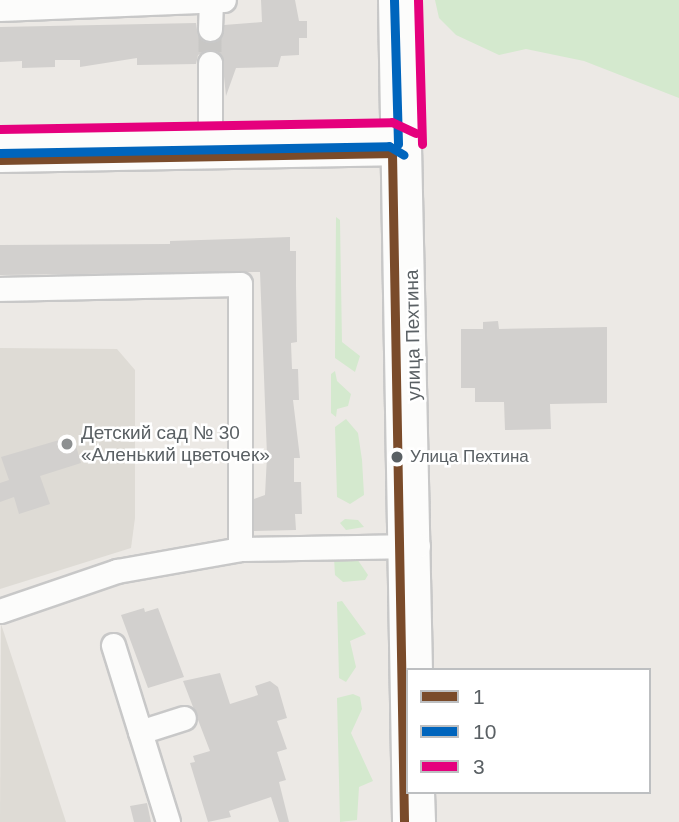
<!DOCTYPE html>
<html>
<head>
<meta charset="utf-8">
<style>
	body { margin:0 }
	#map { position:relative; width:679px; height:822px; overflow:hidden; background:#ece9e5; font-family:Arial,sans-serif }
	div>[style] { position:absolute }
	.education>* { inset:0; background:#dedbd5 }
	.green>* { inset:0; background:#d4e9ce }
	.building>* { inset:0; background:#d2d0ce }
	.minor-tunnel>* { height:23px; margin-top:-11.5px; transform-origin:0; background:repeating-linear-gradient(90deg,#c8c7c5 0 23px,transparent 0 34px) }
	.roads { filter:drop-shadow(2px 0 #c8c8c8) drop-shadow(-2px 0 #c8c8c8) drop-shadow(0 2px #c8c8c8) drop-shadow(0 -2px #c8c8c8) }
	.minor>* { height:23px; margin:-11.5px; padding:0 11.5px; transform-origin:11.5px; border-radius:11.5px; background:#fcfcfb }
	.bus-1>* { height:9px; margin:-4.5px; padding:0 4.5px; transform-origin:4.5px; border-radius:4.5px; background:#7a4b2a }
	.bus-2>* { height:9px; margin:-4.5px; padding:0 4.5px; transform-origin:4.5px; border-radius:4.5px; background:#0065bd }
	.bus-3>* { height:9px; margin:-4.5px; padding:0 4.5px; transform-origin:4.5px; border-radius:4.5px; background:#e5007d }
	.dots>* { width:19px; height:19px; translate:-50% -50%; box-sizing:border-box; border:4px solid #fff; border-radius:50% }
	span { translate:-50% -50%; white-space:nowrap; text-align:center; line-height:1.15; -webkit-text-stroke:5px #fff; paint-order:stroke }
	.bus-label { font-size:17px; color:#5a6064 }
	.left { translate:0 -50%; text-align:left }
	.street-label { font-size:19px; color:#5a6064 }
	.poi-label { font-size:19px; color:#5a6064 }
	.legend { position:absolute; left:406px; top:668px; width:245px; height:126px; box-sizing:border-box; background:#fff; border:2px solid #bdbfc1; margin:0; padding:9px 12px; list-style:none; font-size:21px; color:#5a6064 }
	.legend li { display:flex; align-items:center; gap:14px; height:35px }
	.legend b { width:35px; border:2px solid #bdbfc1 }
</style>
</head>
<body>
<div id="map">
	<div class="education">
		<i style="clip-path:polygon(0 348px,117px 349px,135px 370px,135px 518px,131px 548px,0 589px)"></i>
		<i style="clip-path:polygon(1px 624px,66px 822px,0 822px)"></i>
	</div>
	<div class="green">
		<i style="clip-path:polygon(435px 0,679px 0,679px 98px,584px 61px,526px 49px,499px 55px,456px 35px,439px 18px)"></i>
		<i style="clip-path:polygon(336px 217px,340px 220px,342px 342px,360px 356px,355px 372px,335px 358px)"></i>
		<i style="clip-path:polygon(335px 371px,337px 381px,351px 394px,348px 406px,337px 409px,336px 417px,331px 413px,331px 374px)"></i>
		<i style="clip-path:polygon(346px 419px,358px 433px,362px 460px,364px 495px,350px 504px,337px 497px,335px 427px)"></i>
		<i style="clip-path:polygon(345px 519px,358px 520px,364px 527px,346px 530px,340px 523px)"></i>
		<i style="clip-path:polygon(353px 553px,368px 575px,365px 580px,343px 582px,335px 575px,334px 558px)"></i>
		<i style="clip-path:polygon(342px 601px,366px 634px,350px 641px,356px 667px,346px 682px,339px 678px,337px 602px)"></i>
		<i style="clip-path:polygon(353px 694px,360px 697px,362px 709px,351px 733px,373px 781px,359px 787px,357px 820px,340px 822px,337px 698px)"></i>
	</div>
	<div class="building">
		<i style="clip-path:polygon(261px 0,295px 0,299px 21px,307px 21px,307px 38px,299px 38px,299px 55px,281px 56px,278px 67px,236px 68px,226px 96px,222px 57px,211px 49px,198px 55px,196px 64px,137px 65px,137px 58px,80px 67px,80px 60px,55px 60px,55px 67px,22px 68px,22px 61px,0 62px,0 27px,196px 23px,198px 36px,210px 43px,221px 37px,224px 25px,262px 22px)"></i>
		<i style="clip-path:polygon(290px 237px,290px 251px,296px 251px,296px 285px,297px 342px,291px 343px,292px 369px,298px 369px,299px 400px,293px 400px,300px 458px,294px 458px,294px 482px,301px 482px,302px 514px,295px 514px,296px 530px,254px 531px,254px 499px,265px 495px,267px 456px,260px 272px,0 275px,0 245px,170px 244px,170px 241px)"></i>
		<i style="clip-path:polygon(498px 321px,499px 329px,607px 327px,607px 403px,550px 404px,551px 429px,505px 430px,504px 402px,475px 402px,475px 388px,461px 388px,461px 329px,483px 329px,483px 322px)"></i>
		<i style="clip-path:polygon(73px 436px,81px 463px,40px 476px,50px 504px,19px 514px,14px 497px,0 502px,0 483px,9px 480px,1px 457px)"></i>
		<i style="clip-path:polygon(144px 608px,145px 612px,158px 608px,184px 677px,148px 688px,121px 615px)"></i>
		<i style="clip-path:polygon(220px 673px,230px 704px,258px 695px,255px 686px,270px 681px,278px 687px,287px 718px,277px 721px,287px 749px,277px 752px,286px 780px,279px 782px,289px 822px,279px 822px,271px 797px,229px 811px,231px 817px,208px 822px,190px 763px,195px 762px,193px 756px,210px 751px,183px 681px)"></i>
		<i style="clip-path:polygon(147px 803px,151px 822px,134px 822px,130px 806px)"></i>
	</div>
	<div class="minor-tunnel">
		<i style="left:210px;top:29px;width:34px;rotate:90deg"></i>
	</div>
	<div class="roads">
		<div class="minor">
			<i style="left:390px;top:0;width:822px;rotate:89.02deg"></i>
			<i style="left:406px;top:3px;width:667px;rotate:88.8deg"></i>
			<i style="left:0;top:9px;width:224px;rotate:-2.3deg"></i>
			<i style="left:210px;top:29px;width:28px;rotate:-88deg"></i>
			<i style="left:0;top:141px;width:392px;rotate:-1deg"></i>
			<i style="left:392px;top:134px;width:14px;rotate:30deg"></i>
			<i style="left:210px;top:153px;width:90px;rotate:-90deg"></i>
			<i style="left:0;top:160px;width:392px;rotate:-1deg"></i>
			<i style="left:392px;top:153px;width:13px;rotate:-27deg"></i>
			<i style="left:0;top:289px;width:240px;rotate:-1.2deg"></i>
			<i style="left:240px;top:284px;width:265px;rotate:90deg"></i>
			<i style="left:240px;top:549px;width:178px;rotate:-1deg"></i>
			<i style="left:0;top:611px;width:124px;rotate:-18.9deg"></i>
			<i style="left:117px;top:571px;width:125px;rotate:-10.1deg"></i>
			<i style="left:113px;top:645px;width:185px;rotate:72.7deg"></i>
			<i style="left:140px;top:732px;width:46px;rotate:-17.7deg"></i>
			<i style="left:422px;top:792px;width:30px;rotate:88deg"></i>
		</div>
	</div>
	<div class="bus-1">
		<i style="left:0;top:160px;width:392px;rotate:-1deg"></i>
		<i style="left:392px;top:153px;width:669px;rotate:88.97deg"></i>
	</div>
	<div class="bus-2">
		<i style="left:394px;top:0;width:144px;rotate:88.4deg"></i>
		<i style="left:0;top:153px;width:389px;rotate:-1deg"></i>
		<i style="left:389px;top:146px;width:17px;rotate:31deg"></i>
	</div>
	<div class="bus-3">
		<i style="left:418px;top:0;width:144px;rotate:88.4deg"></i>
		<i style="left:0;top:129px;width:392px;rotate:-1deg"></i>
		<i style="left:392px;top:122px;width:26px;rotate:25deg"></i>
	</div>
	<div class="dots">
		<i style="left:67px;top:444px;background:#8d9091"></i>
		<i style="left:397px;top:457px;background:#5a6064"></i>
	</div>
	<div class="bus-label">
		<span class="left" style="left:410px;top:457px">Улица Пехтина</span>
	</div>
	<div class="street-label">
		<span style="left:413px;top:335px;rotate:-91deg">улица Пехтина</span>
	</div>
	<div class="poi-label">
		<span class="left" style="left:81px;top:444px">Детский сад № 30<br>«Аленький цветочек»</span>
	</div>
	<ul class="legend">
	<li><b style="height:9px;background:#7a4b2a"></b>1</li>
	<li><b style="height:9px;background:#0065bd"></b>10</li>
	<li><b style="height:9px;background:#e5007d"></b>3</li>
	</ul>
</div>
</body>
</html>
